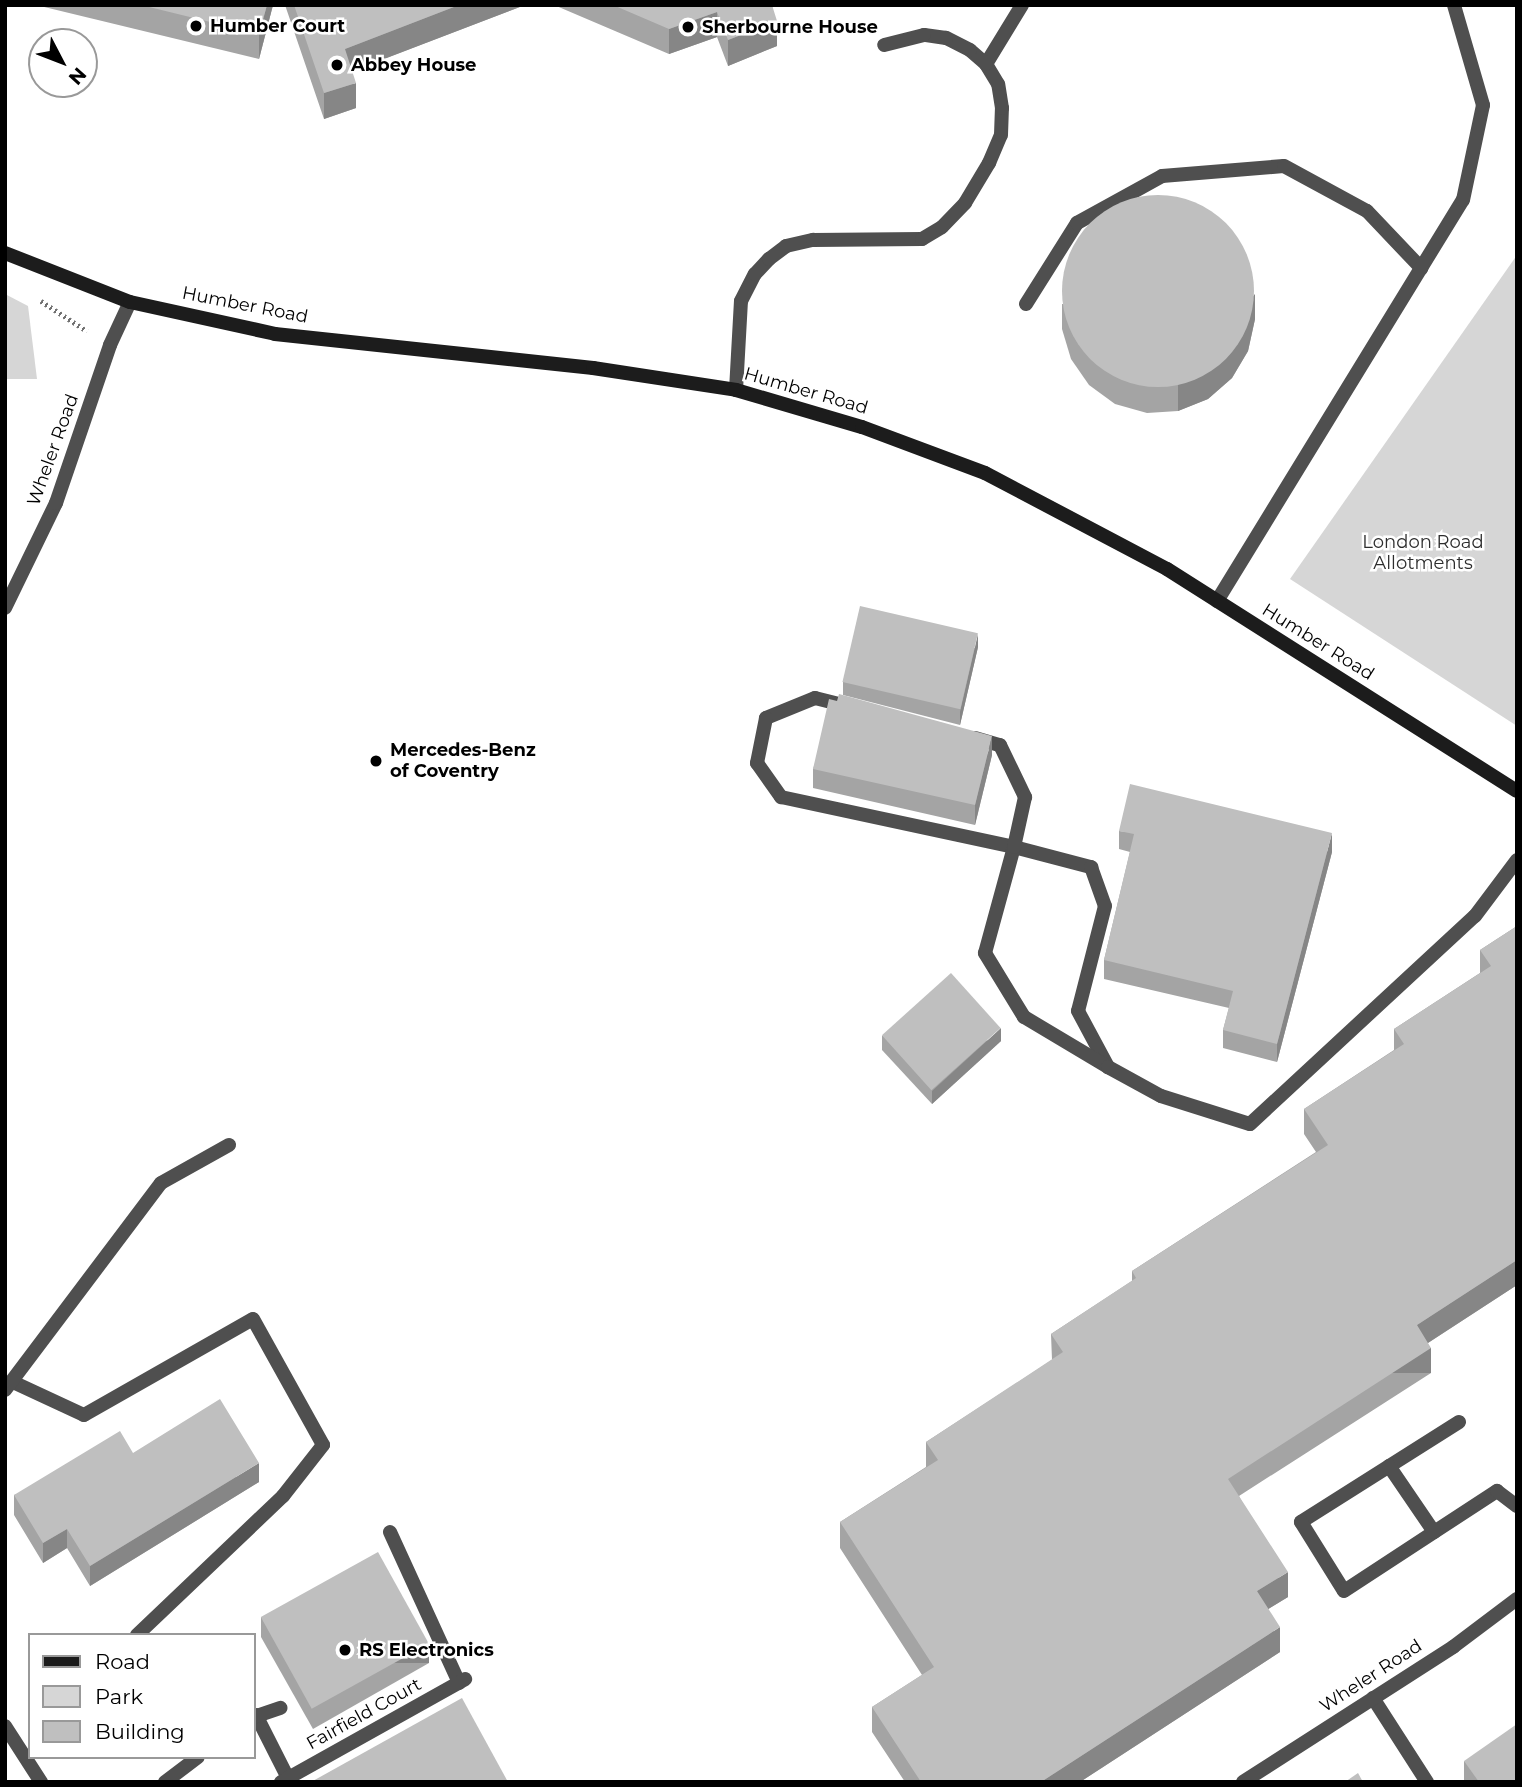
<!DOCTYPE html>
<html>
<head>
<meta charset="utf-8">
<style>
	body { margin:0 }
	#map { position:relative; width:1522px; height:1787px; overflow:hidden; background:#fff; font-family:Montserrat,sans-serif }
	div>[style] { position:absolute }
	.green>* { inset:0; background:#d6d6d6 }
	.path>* { height:4.5px; margin-top:-2.25px; transform-origin:0; background:repeating-linear-gradient(90deg,#717171 0 2px,transparent 0 5.5px) }
	.lane>* { height:14px; margin:-7px; padding:0 7px; transform-origin:7px; border-radius:7px; background:#4f4f4f }
	.street>* { height:14px; margin:-7px; padding:0 7px; transform-origin:7px; border-radius:7px; background:#4f4f4f }
	.secondary>* { height:14px; margin:-7px; padding:0 7px; transform-origin:7px; border-radius:7px; background:#1c1c1c }
	.wall>* { inset:0; background:#a4a4a4 }
	.shaded-wall>* { inset:0; background:#868686; transform-origin:0 0 }
	.building>* { inset:0; background:#bfbfbf; transform-origin:0 0 }
	.round { border-radius:50% }
	.dots>* { width:19px; height:19px; translate:-50% -50%; box-sizing:border-box; border:4px solid #fff; border-radius:50% }
	span { translate:-50% -50%; white-space:nowrap; text-align:center; line-height:1.15; -webkit-text-stroke:5px #fff; paint-order:stroke }
	.poi-label { font-size:18px; color:#000; font-weight:700 }
	.left { translate:0 -50%; text-align:left }
	.street-label { font-size:18px; color:#000 }
	.park-label { font-size:18px; color:#2d2d2d }
	.frame { position:absolute; inset:0; border:7px solid #000; pointer-events:none }
	.legend { position:absolute; left:28px; top:1633px; width:228px; height:126px; box-sizing:border-box; background:#fff; border:2px solid #999; margin:0; padding:9px 12px; list-style:none; font-size:21px; color:#000 }
	.legend li { display:flex; align-items:center; gap:14px; height:35px }
	.legend b { width:35px; border:2px solid #999 }
	.north { position:absolute; left:28px; top:28px; width:70px; height:70px; box-sizing:border-box; background:#fff; border:2px solid #999; border-radius:50%; rotate:132deg; font-size:19px; font-weight:700; line-height:28px; text-align:center; color:#000 }
	.north::after { content:''; display:block; margin:auto; width:24px; height:32px; background:#000; clip-path:polygon(50% 0,100% 100%,50% 72%,0 100%) }
</style>
</head>
<body>
<div id="map">
	<div class="green">
		<i style="clip-path:polygon(1517px 255px,1517px 726px,1290px 579px)"></i>
		<i style="clip-path:polygon(5px 294px,28px 306px,37px 379px,5px 379px)"></i>
	</div>
	<div class="path">
		<i style="left:41px;top:301px;width:55px;rotate:33.1deg"></i>
	</div>
	<div class="lane">
		<i style="left:986px;top:64px;width:69px;rotate:-58.6deg"></i>
		<i style="left:1026px;top:304px;width:96px;rotate:-57.8deg"></i>
		<i style="left:1077px;top:223px;width:97px;rotate:-28.9deg"></i>
		<i style="left:1162px;top:176px;width:122px;rotate:-4.7deg"></i>
		<i style="left:1284px;top:166px;width:94px;rotate:28.5deg"></i>
		<i style="left:1367px;top:211px;width:79px;rotate:46.5deg"></i>
		<i style="left:736px;top:390px;width:89px;rotate:-86.8deg"></i>
		<i style="left:741px;top:301px;width:30px;rotate:-63deg"></i>
		<i style="left:755px;top:274px;width:21px;rotate:-47deg"></i>
		<i style="left:769px;top:259px;width:21px;rotate:-37deg"></i>
		<i style="left:786px;top:246px;width:28px;rotate:-13deg"></i>
		<i style="left:813px;top:240px;width:109px;rotate:-0.5deg"></i>
		<i style="left:922px;top:239px;width:23px;rotate:-31deg"></i>
		<i style="left:942px;top:227px;width:33px;rotate:-46deg"></i>
		<i style="left:965px;top:203px;width:47px;rotate:-59deg"></i>
		<i style="left:989px;top:163px;width:30px;rotate:-67deg"></i>
		<i style="left:1001px;top:135px;width:27px;rotate:-88deg"></i>
		<i style="left:1002px;top:108px;width:24px;rotate:-99deg"></i>
		<i style="left:998px;top:84px;width:23px;rotate:-121deg"></i>
		<i style="left:986px;top:64px;width:21px;rotate:-139deg"></i>
		<i style="left:970px;top:50px;width:27px;rotate:-153deg"></i>
		<i style="left:946px;top:38px;width:22px;rotate:-172deg"></i>
		<i style="left:924px;top:35px;width:41px;rotate:166deg"></i>
		<i style="left:1217px;top:601px;width:470px;rotate:-58.5deg"></i>
		<i style="left:1463px;top:200px;width:97px;rotate:-78.1deg"></i>
		<i style="left:1483px;top:105px;width:104px;rotate:-106.2deg"></i>
		<i style="left:847px;top:706px;width:33px;rotate:-166deg"></i>
		<i style="left:815px;top:698px;width:53px;rotate:157.8deg"></i>
		<i style="left:766px;top:718px;width:46px;rotate:101.3deg"></i>
		<i style="left:757px;top:763px;width:42px;rotate:54.8deg"></i>
		<i style="left:781px;top:797px;width:238px;rotate:12.1deg"></i>
		<i style="left:1014px;top:847px;width:80px;rotate:14.6deg"></i>
		<i style="left:1091px;top:867px;width:41px;rotate:70.3deg"></i>
		<i style="left:1105px;top:906px;width:108px;rotate:104.4deg"></i>
		<i style="left:1078px;top:1011px;width:64px;rotate:61.8deg"></i>
		<i style="left:1108px;top:1067px;width:98px;rotate:-149.2deg"></i>
		<i style="left:1024px;top:1017px;width:75px;rotate:-121.4deg"></i>
		<i style="left:985px;top:953px;width:110px;rotate:-74.7deg"></i>
		<i style="left:975px;top:738px;width:26px;rotate:16deg"></i>
		<i style="left:1000px;top:745px;width:58px;rotate:64.3deg"></i>
		<i style="left:1025px;top:797px;width:51px;rotate:102.4deg"></i>
		<i style="left:1108px;top:1067px;width:60px;rotate:28.7deg"></i>
		<i style="left:1161px;top:1096px;width:93px;rotate:17.5deg"></i>
		<i style="left:1250px;top:1124px;width:306px;rotate:-42.8deg"></i>
		<i style="left:1475px;top:916px;width:70px;rotate:-53.1deg"></i>
		<i style="left:15px;top:1383px;width:76px;rotate:24.9deg"></i>
		<i style="left:84px;top:1415px;width:194px;rotate:-29.6deg"></i>
		<i style="left:253px;top:1319px;width:144px;rotate:60.9deg"></i>
		<i style="left:323px;top:1445px;width:65px;rotate:128.1deg"></i>
		<i style="left:283px;top:1496px;width:202px;rotate:136.4deg"></i>
		<i style="left:5px;top:1390px;width:259px;rotate:-53deg"></i>
		<i style="left:161px;top:1183px;width:78px;rotate:-29.2deg"></i>
		<i style="left:1459px;top:1422px;width:187px;rotate:147.7deg"></i>
		<i style="left:1301px;top:1522px;width:81px;rotate:58.1deg"></i>
		<i style="left:1344px;top:1591px;width:183px;rotate:-33.2deg"></i>
		<i style="left:1497px;top:1491px;width:25px;rotate:37deg"></i>
		<i style="left:1389px;top:1466px;width:80px;rotate:55.7deg"></i>
		<i style="left:390px;top:1532px;width:166px;rotate:65.4deg"></i>
		<i style="left:1373px;top:1698px;width:100px;rotate:57.3deg"></i>
		<i style="left:256px;top:1715px;width:71px;rotate:63.1deg"></i>
		<i style="left:254px;top:1717px;width:28px;rotate:-19deg"></i>
		<i style="left:165px;top:1782px;width:41px;rotate:-37.1deg"></i>
	</div>
	<div class="street">
		<i style="left:5px;top:608px;width:117px;rotate:-64.1deg"></i>
		<i style="left:56px;top:503px;width:167px;rotate:-71.1deg"></i>
		<i style="left:110px;top:345px;width:47px;rotate:-65.1deg"></i>
		<i style="left:5px;top:1726px;width:67px;rotate:57.3deg"></i>
		<i style="left:281px;top:1782px;width:211px;rotate:-29.2deg"></i>
		<i style="left:1243px;top:1782px;width:250px;rotate:-32.7deg"></i>
		<i style="left:1453px;top:1647px;width:80px;rotate:-36.9deg"></i>
	</div>
	<div class="secondary">
		<i style="left:5px;top:253px;width:134px;rotate:21.4deg"></i>
		<i style="left:130px;top:302px;width:148px;rotate:12.4deg"></i>
		<i style="left:275px;top:334px;width:320px;rotate:6.1deg"></i>
		<i style="left:593px;top:368px;width:145px;rotate:8.7deg"></i>
		<i style="left:736px;top:390px;width:131px;rotate:16.4deg"></i>
		<i style="left:862px;top:427px;width:131px;rotate:20.5deg"></i>
		<i style="left:985px;top:473px;width:206px;rotate:27.8deg"></i>
		<i style="left:1167px;top:569px;width:414px;rotate:32.4deg"></i>
	</div>
	<div class="wall">
		<i style="clip-path:polygon(36px 5px,273px 5px,259px 59px)"></i>
		<i style="clip-path:polygon(285px 5px,525px 5px,352px 71px,356px 108px,324px 119px)"></i>
		<i style="clip-path:polygon(554px 5px,772px 5px,777px 46px,728px 66px,717px 37px,669px 54px)"></i>
		<i style="clip-path:polygon(1062px 304px,1255px 319px,1248px 351px,1232px 378px,1208px 399px,1178px 411px,1147px 413px,1115px 404px,1089px 385px,1071px 359px,1062px 329px)"></i>
		<i style="clip-path:polygon(978px 647px,960px 725px,843px 695px,843px 682px)"></i>
		<i style="clip-path:polygon(837px 701px,992px 755px,975px 825px,813px 788px,813px 769px)"></i>
		<i style="clip-path:polygon(1119px 831px,1332px 852px,1277px 1062px,1223px 1048px,1223px 1030px,1229px 1008px,1104px 979px,1104px 960px,1130px 852px,1119px 849px)"></i>
		<i style="clip-path:polygon(1517px 926px,1517px 1285px,1428px 1343px,1431px 1373px,1239px 1496px,1288px 1597px,1268px 1609px,1280px 1652px,1080px 1782px,905px 1782px,872px 1732px,872px 1707px,922px 1675px,840px 1548px,840px 1522px,926px 1467px,926px 1442px,1052px 1360px,1051px 1334px,1132px 1281px,1132px 1271px,1316px 1152px,1304px 1134px,1304px 1109px,1394px 1050px,1394px 1029px,1480px 973px,1480px 950px)"></i>
		<i style="clip-path:polygon(882px 1036px,1001px 1041px,932px 1104px,882px 1050px)"></i>
		<i style="clip-path:polygon(133px 1453px,259px 1482px,90px 1586px,67px 1548px,43px 1563px,14px 1515px,14px 1495px)"></i>
		<i style="clip-path:polygon(261px 1617px,429px 1663px,313px 1729px,261px 1637px)"></i>
		<i style="clip-path:polygon(1464px 1761px,1517px 1782px,1464px 1782px)"></i>
	</div>
	<div class="shaded-wall">
		<i style="clip-path:polygon(267px 5px,273px 5px,259px 59px,259px 34px)"></i>
		<i style="clip-path:polygon(459px 5px,525px 5px,345px 74px,345px 49px)"></i>
		<i style="clip-path:polygon(717px 12px,717px 37px,669px 54px,669px 29px)"></i>
		<i style="clip-path:polygon(777px 21px,777px 46px,728px 66px,728px 40px)"></i>
		<i style="clip-path:polygon(356px 83px,356px 108px,324px 119px,324px 93px)"></i>
		<i style="clip-path:polygon(1255px 294px,1255px 319px,1248px 351px,1232px 378px,1208px 399px,1178px 411px,1178px 385px)"></i>
		<i style="clip-path:polygon(978px 634px,978px 647px,960px 725px,960px 712px)"></i>
		<i style="clip-path:polygon(992px 736px,992px 755px,975px 825px,975px 805px)"></i>
		<i style="clip-path:polygon(1332px 833px,1332px 852px,1277px 1062px,1277px 1044px)"></i>
		<i style="clip-path:polygon(1001px 1028px,1001px 1041px,932px 1104px,932px 1091px)"></i>
		<i style="clip-path:polygon(1517px 1260px,1517px 1285px,1417px 1350px,1417px 1325px)"></i>
		<i style="left:1431px;top:1348px;width:25px;height:242px;rotate:90deg"></i>
		<i style="clip-path:polygon(259px 1463px,259px 1482px,90px 1586px,90px 1566px)"></i>
		<i style="clip-path:polygon(67px 1529px,67px 1548px,43px 1563px,43px 1543px)"></i>
		<i style="clip-path:polygon(1288px 1572px,1288px 1597px,1257px 1616px,1257px 1591px)"></i>
		<i style="clip-path:polygon(1280px 1627px,1280px 1652px,1080px 1782px,1041px 1782px)"></i>
		<i style="left:429px;top:1644px;width:19px;height:133px;rotate:90deg"></i>
	</div>
	<div class="building">
		<i style="clip-path:polygon(141px 5px,267px 5px,259px 34px)"></i>
		<i style="clip-path:polygon(294px 5px,459px 5px,345px 49px,356px 83px,324px 93px)"></i>
		<i style="clip-path:polygon(613px 5px,772px 5px,777px 21px,728px 40px,717px 12px,669px 29px)"></i>
		<i class="round" style="left:1062px;top:195px;width:192px;height:192px"></i>
		<i style="left:860px;top:606px;width:121px;height:78px;rotate:13deg"></i>
		<i style="clip-path:polygon(839px 694px,992px 736px,975px 805px,813px 769px,829px 699px,837px 701px)"></i>
		<i style="clip-path:polygon(1130px 784px,1332px 833px,1277px 1044px,1223px 1030px,1233px 991px,1104px 960px,1134px 834px,1119px 831px)"></i>
		<i style="clip-path:polygon(1517px 926px,1517px 1260px,1417px 1325px,1431px 1348px,1228px 1479px,1288px 1572px,1257px 1591px,1280px 1627px,1041px 1782px,921px 1782px,872px 1707px,934px 1667px,840px 1522px,938px 1460px,926px 1442px,1063px 1352px,1051px 1334px,1136px 1278px,1132px 1271px,1328px 1145px,1304px 1109px,1404px 1044px,1394px 1029px,1491px 966px,1480px 950px)"></i>
		<i style="left:951px;top:973px;width:74px;height:93px;rotate:48deg"></i>
		<i style="clip-path:polygon(220px 1399px,259px 1463px,90px 1566px,67px 1529px,43px 1543px,14px 1495px,120px 1431px,133px 1453px)"></i>
		<i style="left:378px;top:1552px;width:105px;height:134px;rotate:61deg"></i>
		<i style="clip-path:polygon(462px 1698px,508px 1782px,311px 1782px)"></i>
		<i style="clip-path:polygon(1517px 1724px,1517px 1782px,1479px 1782px,1464px 1761px)"></i>
		<i style="clip-path:polygon(1358px 1773px,1363px 1782px,1345px 1782px)"></i>
	</div>
	<div class="dots">
		<i style="left:196px;top:26px;background:#000"></i>
		<i style="left:688px;top:27px;background:#000"></i>
		<i style="left:337px;top:65px;background:#000"></i>
		<i style="left:376px;top:761px;background:#000"></i>
		<i style="left:345px;top:1650px;background:#000"></i>
	</div>
	<div class="poi-label">
		<span class="left" style="left:210px;top:26px">Humber Court</span>
		<span class="left" style="left:702px;top:27px">Sherbourne House</span>
		<span class="left" style="left:351px;top:65px">Abbey House</span>
		<span class="left" style="left:390px;top:761px">Mercedes-Benz<br>of Coventry</span>
		<span class="left" style="left:359px;top:1650px">RS Electronics</span>
	</div>
	<div class="street-label">
		<span style="left:245px;top:305px;rotate:11deg">Humber Road</span>
		<span style="left:806px;top:391px;rotate:16deg">Humber Road</span>
		<span style="left:53px;top:450px;rotate:-70deg">Wheler Road</span>
		<span style="left:1318px;top:642px;rotate:32deg">Humber Road</span>
		<span style="left:1371px;top:1676px;rotate:-33deg">Wheler Road</span>
		<span style="left:364px;top:1714px;rotate:-29deg">Fairfield Court</span>
	</div>
	<div class="park-label">
		<span style="left:1423px;top:553px">London Road<br>Allotments</span>
	</div>
	<div class="frame"></div>
	<ul class="legend">
	<li><b style="height:9px;background:#1c1c1c"></b>Road</li>
	<li><b style="height:19px;background:#d6d6d6"></b>Park</li>
	<li><b style="height:19px;background:#bfbfbf"></b>Building</li>
	</ul>
	<div class="north">N</div>
</div>
</body>
</html>
